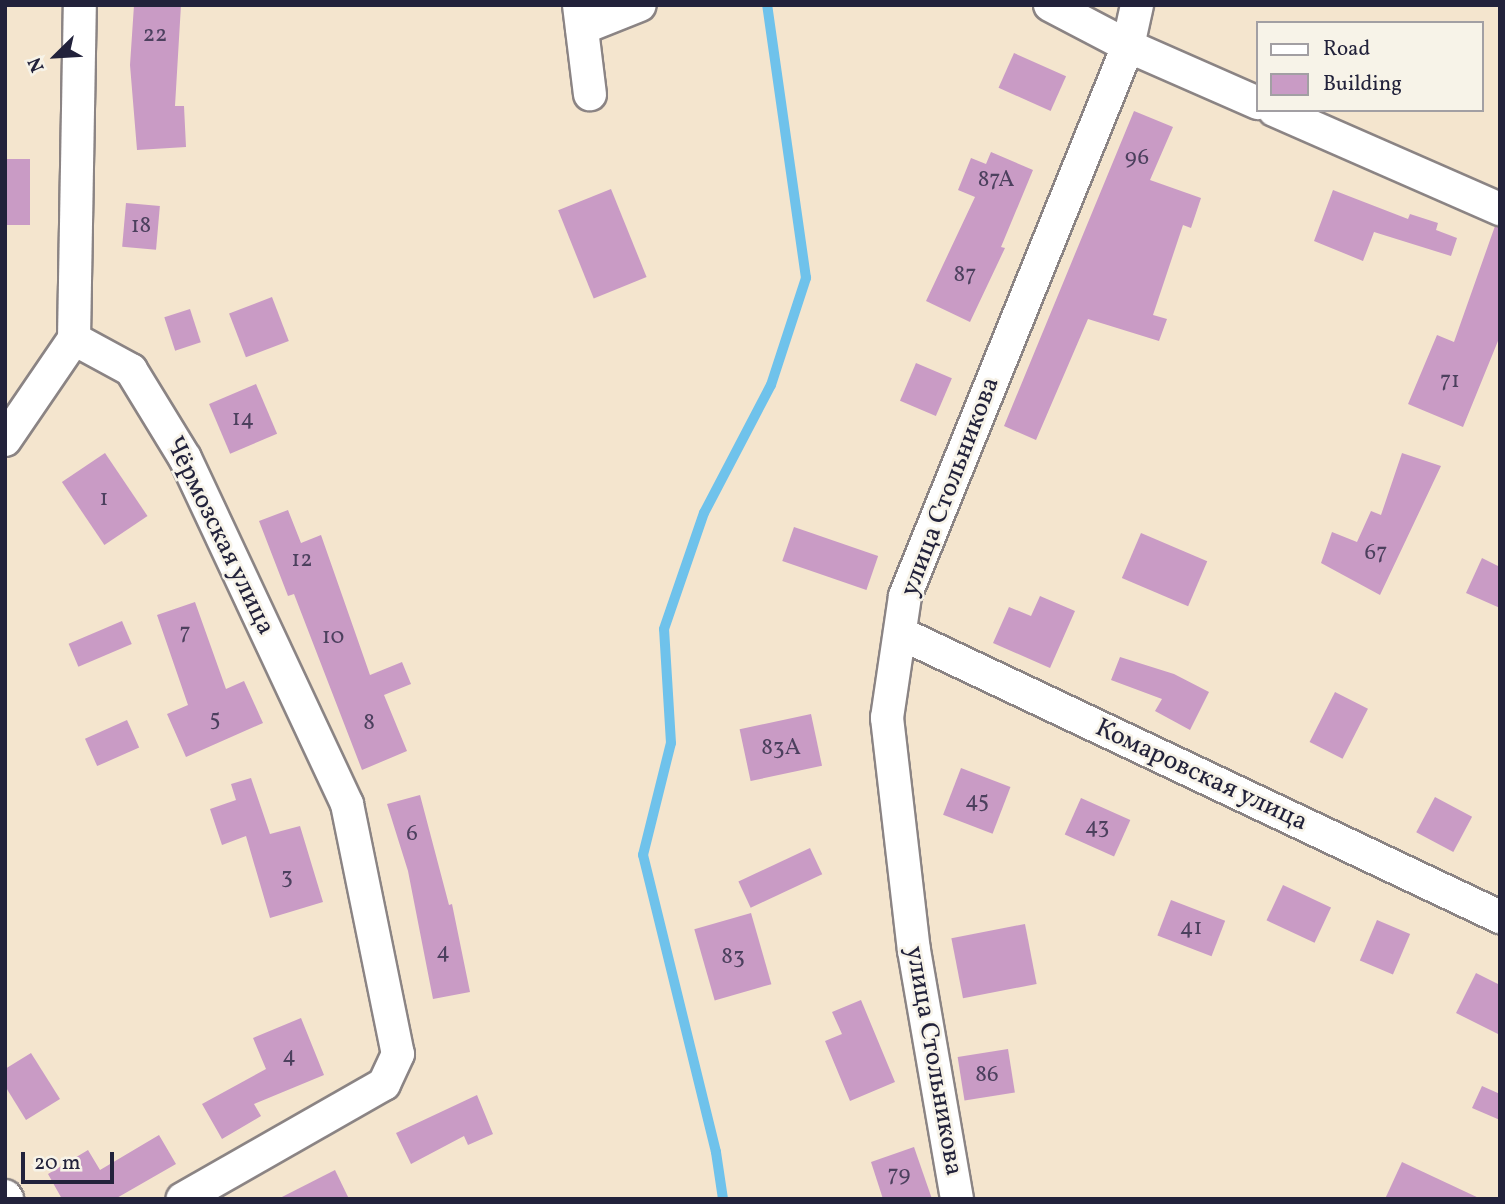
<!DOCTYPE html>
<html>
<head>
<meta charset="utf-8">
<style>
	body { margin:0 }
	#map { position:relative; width:1505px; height:1204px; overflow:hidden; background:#f4e5ce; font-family:Vollkorn,serif }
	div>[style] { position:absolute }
	.stream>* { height:10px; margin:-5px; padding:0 5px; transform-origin:5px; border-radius:5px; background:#6fc2eb }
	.building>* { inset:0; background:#c99bc5; transform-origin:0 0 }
	.roads { filter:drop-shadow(2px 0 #8b8484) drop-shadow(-2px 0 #8b8484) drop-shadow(0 2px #8b8484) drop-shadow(0 -2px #8b8484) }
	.minor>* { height:32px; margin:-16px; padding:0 16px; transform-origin:16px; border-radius:16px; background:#fff }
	span { translate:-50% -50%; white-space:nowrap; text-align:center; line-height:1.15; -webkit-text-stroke:5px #f7f3e8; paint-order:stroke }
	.number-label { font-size:23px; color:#4c405e }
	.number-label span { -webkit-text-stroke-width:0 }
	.street-label { font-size:26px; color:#22223b }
	.frame { position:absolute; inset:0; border:7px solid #22223b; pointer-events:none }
	.legend { position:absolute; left:1256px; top:21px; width:228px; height:91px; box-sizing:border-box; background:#f7f3e8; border:2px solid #a29fa3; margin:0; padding:9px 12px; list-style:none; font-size:21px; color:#22223b }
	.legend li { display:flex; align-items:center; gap:14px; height:35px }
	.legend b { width:35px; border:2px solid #a29fa3 }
	.north { position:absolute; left:21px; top:21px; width:70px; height:70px; -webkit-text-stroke:5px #f7f3e8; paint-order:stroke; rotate:246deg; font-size:19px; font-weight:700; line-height:28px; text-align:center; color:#22223b }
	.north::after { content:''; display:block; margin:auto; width:24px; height:32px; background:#22223b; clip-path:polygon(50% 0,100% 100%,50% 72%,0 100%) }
	.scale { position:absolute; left:21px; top:1152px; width:93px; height:32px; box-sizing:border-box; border:4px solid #22223b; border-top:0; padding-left:9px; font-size:21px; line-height:24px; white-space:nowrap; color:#22223b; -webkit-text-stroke:5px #f7f3e8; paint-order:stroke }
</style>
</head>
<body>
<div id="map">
	<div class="stream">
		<i style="left:723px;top:1199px;width:48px;rotate:-98.5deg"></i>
		<i style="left:716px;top:1152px;width:306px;rotate:-103.8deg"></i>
		<i style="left:643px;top:855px;width:115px;rotate:-76deg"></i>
		<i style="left:671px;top:743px;width:114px;rotate:-93.5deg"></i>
		<i style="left:664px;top:629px;width:123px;rotate:-71deg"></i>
		<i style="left:704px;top:513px;width:144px;rotate:-62.4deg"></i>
		<i style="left:771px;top:385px;width:113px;rotate:-71.9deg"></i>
		<i style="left:806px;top:278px;width:276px;rotate:-98.1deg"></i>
	</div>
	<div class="building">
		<i style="clip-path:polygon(134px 5px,181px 5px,175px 106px,184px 106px,186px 147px,137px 150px,130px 65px)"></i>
		<i style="left:1014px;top:53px;width:57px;height:38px;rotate:24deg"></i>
		<i style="clip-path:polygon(1134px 111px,1173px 127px,1150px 180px,1201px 198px,1191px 228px,1183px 225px,1153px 315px,1167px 319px,1159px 341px,1088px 319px,1036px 440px,1004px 426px)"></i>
		<i style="clip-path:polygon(991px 152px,1033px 170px,1001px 247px,1005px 248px,970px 322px,926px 301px,975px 197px,958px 190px,971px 158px,986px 164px)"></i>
		<i style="left:5px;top:159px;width:25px;height:66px"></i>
		<i style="left:611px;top:189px;width:95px;height:57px;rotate:68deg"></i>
		<i style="clip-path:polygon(1333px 190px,1408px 219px,1410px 214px,1438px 223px,1436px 230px,1457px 238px,1451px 256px,1374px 232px,1363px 261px,1314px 241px)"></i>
		<i style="left:126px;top:203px;width:34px;height:44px;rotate:5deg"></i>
		<i style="clip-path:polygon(1495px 226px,1500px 227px,1500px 336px,1463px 427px,1408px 404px,1437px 335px,1454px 342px)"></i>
		<i style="left:272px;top:297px;width:47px;height:46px;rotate:69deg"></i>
		<i style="left:190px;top:309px;width:35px;height:27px;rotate:72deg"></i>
		<i style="left:916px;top:363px;width:39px;height:41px;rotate:23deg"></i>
		<i style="left:256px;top:384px;width:54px;height:51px;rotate:67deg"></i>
		<i style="left:105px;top:453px;width:76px;height:52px;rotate:56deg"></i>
		<i style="clip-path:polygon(1402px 453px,1441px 466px,1380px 595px,1321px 563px,1332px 532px,1357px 542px,1371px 511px,1381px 515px)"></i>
		<i style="clip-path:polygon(288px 510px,301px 543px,321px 535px,370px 675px,402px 662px,411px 684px,384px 695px,407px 751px,362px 770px,294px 594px,288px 596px,259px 521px)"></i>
		<i style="left:794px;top:527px;width:89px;height:36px;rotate:19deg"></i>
		<i style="left:1141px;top:533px;width:72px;height:49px;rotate:23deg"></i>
		<i style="clip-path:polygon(1482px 558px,1500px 567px,1500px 608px,1466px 593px)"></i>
		<i style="clip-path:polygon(1040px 596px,1075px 611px,1050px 668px,993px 643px,1009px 607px,1031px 616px)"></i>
		<i style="clip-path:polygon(195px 602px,226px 689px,244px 681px,263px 723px,186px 757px,167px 714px,188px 705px,157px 615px)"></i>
		<i style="left:122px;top:621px;width:25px;height:58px;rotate:67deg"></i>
		<i style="clip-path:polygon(1120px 657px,1174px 674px,1209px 692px,1190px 730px,1155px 711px,1162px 699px,1111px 680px)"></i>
		<i style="left:1335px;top:692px;width:37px;height:56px;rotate:27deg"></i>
		<i style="left:811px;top:714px;width:53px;height:73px;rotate:78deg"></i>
		<i style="left:127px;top:720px;width:30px;height:46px;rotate:66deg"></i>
		<i style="left:961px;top:768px;width:53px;height:50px;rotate:21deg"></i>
		<i style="clip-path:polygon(251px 778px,270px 834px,300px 826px,323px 902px,270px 918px,246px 836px,222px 845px,210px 809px,236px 800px,231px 784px)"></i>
		<i style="clip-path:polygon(420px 795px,449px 905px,452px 904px,470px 992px,433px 999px,408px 871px,387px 804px)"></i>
		<i style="left:1435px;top:797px;width:42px;height:40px;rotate:28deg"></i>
		<i style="left:1081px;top:798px;width:54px;height:40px;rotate:24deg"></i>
		<i style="left:810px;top:848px;width:29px;height:79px;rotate:65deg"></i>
		<i style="left:1283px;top:885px;width:53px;height:39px;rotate:25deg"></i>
		<i style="left:1171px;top:900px;width:58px;height:38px;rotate:21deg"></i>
		<i style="left:751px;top:913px;width:74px;height:59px;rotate:74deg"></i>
		<i style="left:1377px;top:920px;width:36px;height:44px;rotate:23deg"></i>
		<i style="left:1025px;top:924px;width:61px;height:75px;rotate:79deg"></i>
		<i style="clip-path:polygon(1476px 973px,1500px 985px,1500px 1035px,1456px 1013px)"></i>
		<i style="clip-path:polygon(861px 1000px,895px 1082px,850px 1101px,825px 1041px,842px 1034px,832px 1012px)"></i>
		<i style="clip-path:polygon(301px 1018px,324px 1075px,254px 1104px,261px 1116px,222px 1139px,202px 1104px,266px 1069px,253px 1038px)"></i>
		<i style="left:1008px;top:1049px;width:44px;height:51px;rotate:81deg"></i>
		<i style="clip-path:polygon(31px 1053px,60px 1099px,26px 1120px,5px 1086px,5px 1069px)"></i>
		<i style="clip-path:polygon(1482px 1086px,1500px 1094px,1500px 1120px,1472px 1108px)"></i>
		<i style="clip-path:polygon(477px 1095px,493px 1134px,468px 1145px,464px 1136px,411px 1164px,396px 1133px)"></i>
		<i style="clip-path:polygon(159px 1135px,176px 1164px,115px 1199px,62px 1199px,48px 1174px,88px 1150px,100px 1170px)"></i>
		<i style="clip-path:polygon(914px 1147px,932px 1199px,883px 1199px,871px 1162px)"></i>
		<i style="clip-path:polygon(1402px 1162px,1481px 1199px,1385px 1199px)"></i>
		<i style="clip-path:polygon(335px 1170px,349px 1199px,278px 1199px)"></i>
	</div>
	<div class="roads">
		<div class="minor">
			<i style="left:579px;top:5px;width:90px;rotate:83deg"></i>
			<i style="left:1050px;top:5px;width:88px;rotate:27.7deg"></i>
			<i style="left:1128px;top:46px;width:142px;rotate:23.7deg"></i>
			<i style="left:582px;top:28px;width:62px;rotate:-21.6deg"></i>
			<i style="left:1274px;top:110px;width:247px;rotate:23.7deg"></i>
			<i style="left:74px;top:339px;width:65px;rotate:28.5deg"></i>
			<i style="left:131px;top:370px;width:103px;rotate:58.5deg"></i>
			<i style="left:185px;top:458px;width:382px;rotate:64.9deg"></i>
			<i style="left:347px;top:804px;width:255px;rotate:78.5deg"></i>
			<i style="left:398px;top:1054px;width:33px;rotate:115deg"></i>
			<i style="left:384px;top:1084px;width:232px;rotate:150.3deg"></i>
			<i style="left:5px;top:440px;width:122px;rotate:-55.7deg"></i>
			<i style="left:74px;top:339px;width:334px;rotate:-89deg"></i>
			<i style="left:902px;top:634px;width:662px;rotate:25.33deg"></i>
			<i style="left:5px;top:1196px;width:4px;rotate:56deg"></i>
			<i style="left:957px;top:1199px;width:252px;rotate:-99.8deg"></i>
			<i style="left:914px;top:951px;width:235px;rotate:-96.6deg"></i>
			<i style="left:887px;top:718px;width:123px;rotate:-81.6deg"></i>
			<i style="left:905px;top:596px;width:593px;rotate:-67.93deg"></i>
			<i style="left:1128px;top:46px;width:42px;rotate:-77.6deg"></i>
		</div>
	</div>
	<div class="number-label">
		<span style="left:155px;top:35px">22</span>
		<span style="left:1137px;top:158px">96</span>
		<span style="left:996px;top:180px">87А</span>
		<span style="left:141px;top:226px">18</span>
		<span style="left:965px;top:275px">87</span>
		<span style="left:1450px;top:381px">71</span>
		<span style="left:243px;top:419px">14</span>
		<span style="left:104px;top:499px">1</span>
		<span style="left:1376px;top:553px">67</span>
		<span style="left:302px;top:560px">12</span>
		<span style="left:185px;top:633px">7</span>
		<span style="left:333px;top:637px">10</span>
		<span style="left:215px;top:719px">5</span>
		<span style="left:369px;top:723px">8</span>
		<span style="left:781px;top:748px">83А</span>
		<span style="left:977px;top:801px">45</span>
		<span style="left:1097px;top:827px">43</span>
		<span style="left:412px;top:834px">6</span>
		<span style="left:287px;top:877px">3</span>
		<span style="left:1191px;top:928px">41</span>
		<span style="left:443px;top:952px">4</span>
		<span style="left:733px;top:957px">83</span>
		<span style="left:289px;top:1056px">4</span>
		<span style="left:987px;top:1075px">86</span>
		<span style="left:899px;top:1175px">79</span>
	</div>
	<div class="street-label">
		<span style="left:951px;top:487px;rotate:-69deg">улица Стольникова</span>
		<span style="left:219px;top:536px;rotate:64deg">Чёрмозская улица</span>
		<span style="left:1201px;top:776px;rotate:25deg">Комаровская улица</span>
		<span style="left:933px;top:1061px;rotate:80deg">улица Стольникова</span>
	</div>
	<div class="frame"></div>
	<ul class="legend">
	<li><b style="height:9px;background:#fff"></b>Road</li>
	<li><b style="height:19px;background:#c99bc5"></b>Building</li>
	</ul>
	<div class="north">N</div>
	<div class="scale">20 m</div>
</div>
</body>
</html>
